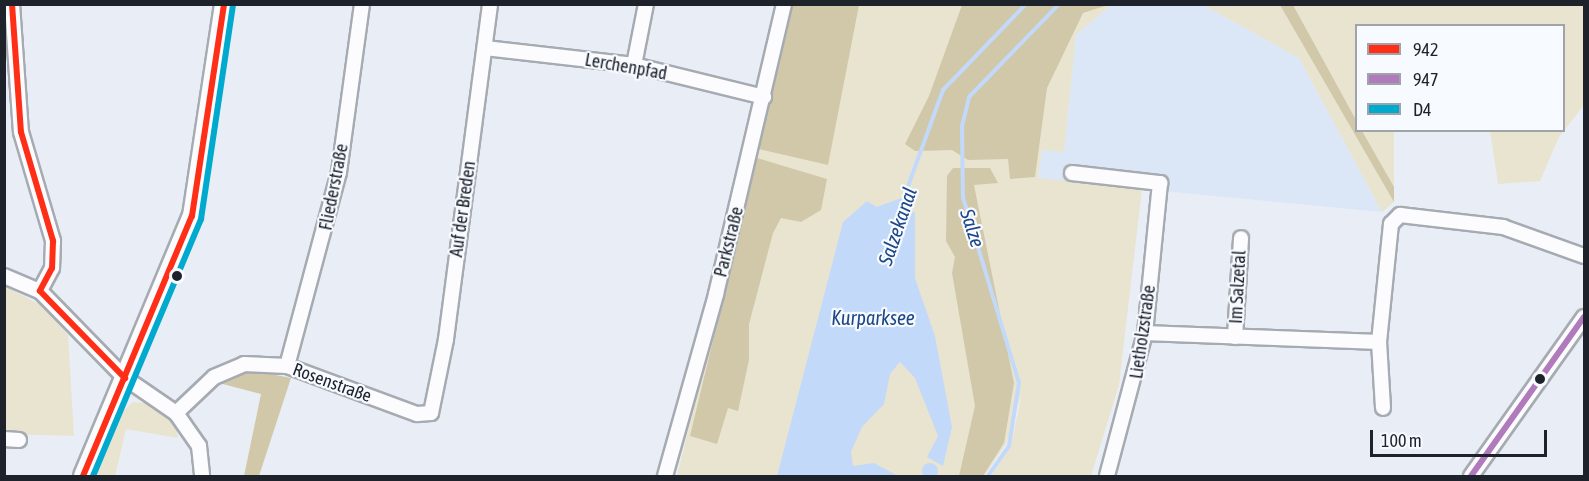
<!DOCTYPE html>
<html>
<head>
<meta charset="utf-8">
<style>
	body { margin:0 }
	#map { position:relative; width:1589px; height:481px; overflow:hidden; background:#e9eef6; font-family:"Asap Condensed",sans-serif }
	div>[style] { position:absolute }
	.built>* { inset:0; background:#dbe6f6 }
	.green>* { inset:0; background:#e9e4d0 }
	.forest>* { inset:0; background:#d0c8a9 }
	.water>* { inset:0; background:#c3d9fa }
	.round { border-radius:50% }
	.stream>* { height:4px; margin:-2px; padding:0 2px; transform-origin:2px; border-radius:2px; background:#c3d9fa }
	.roads { filter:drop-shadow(2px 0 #a6abb2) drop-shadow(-2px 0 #a6abb2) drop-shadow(0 2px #a6abb2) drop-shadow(0 -2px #a6abb2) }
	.street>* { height:14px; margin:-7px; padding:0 7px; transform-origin:7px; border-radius:7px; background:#fcfcfe }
	.secondary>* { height:18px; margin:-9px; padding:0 9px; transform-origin:9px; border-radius:9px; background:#fcfcfe }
	.bus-1>* { height:6px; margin:-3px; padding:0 3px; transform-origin:3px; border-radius:3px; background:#ff2e17 }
	.bus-2>* { height:6px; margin:-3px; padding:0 3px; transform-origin:3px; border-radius:3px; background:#b07bbd }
	.bus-3>* { height:6px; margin:-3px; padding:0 3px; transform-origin:3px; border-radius:3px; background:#00a9ce }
	.dots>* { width:16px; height:16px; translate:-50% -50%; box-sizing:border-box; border:3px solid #f7faff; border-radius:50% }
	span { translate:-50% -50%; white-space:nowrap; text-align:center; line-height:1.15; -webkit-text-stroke:4.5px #f7faff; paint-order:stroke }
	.street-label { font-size:18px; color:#1d222b }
	.water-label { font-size:20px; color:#1d4786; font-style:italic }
	.frame { position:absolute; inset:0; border:6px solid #1d222b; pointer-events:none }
	.legend { position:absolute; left:1355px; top:24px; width:210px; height:108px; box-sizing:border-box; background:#f7faff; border:2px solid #a0a4aa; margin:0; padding:8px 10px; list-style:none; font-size:18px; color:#1d222b }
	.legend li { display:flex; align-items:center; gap:12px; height:30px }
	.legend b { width:30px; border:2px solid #a0a4aa }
	.scale { position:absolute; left:1370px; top:430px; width:177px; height:27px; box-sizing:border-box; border:3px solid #1d222b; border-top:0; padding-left:8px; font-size:18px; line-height:21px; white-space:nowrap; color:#1d222b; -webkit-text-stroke:4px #f7faff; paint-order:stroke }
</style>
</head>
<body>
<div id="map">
	<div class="built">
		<i style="clip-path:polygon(1111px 5px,1203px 5px,1299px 58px,1382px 212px,1038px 179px,1042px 149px,1064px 152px,1076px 35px)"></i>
	</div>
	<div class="green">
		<i style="clip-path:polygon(792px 5px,1111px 5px,1076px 35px,1064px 152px,1042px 150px,1038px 178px,1142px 189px,1119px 385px,1091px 476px,991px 476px,1011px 446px,1022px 392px,1006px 444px,984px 476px,677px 476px)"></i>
		<i style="clip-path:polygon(1203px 5px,1584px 5px,1584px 105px,1559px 137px,1540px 181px,1498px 184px,1490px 131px,1564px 130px,1564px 26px,1356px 26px,1356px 130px,1394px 131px,1394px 202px,1382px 212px,1299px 58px)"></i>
		<i style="clip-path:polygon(4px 286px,41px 305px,68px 335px,74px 436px,5px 434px)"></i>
		<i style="clip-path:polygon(133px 402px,152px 404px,174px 419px,178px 438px,126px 429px,115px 476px,93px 476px,122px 412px)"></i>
	</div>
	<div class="forest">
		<i style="clip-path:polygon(792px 5px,859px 5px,828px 165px,759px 149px)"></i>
		<i style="clip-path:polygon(962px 5px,1108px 5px,1083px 13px,1047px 88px,1035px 177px,1010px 179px,1008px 159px,968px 160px,952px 150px,915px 151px,905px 144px,929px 96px)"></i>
		<i style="clip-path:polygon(1280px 5px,1293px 5px,1356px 120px,1356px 130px,1362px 131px,1394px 187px,1394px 202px)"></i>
		<i style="clip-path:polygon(757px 158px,827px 179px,821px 210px,801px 222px,781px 218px,773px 233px,749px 324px,749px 360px,738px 411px,728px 408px,717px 444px,690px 436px)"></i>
		<i style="clip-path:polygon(990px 168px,998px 183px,974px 185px,1014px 383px,1004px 443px,983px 476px,959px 476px,975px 406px,952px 273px,955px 257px,946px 241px,947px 176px,953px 168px)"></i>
		<i style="clip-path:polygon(250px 370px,291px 378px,259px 476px,244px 476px,261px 394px,219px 383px)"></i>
	</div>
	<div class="water">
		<i style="clip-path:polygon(904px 197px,915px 214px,915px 278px,935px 336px,952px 427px,943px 466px,927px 457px,938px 436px,915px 378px,900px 362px,890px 374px,884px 404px,862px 427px,851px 452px,853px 466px,874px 463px,898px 476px,777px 476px,843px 222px,867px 201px,877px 207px)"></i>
		<i class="round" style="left:922px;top:463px;width:16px;height:16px"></i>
	</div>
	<div class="stream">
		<i style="left:903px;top:200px;width:117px;rotate:-70deg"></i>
		<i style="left:943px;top:90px;width:120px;rotate:-46deg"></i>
		<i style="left:988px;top:476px;width:37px;rotate:-55deg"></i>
		<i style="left:1009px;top:446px;width:64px;rotate:-81deg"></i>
		<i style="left:1019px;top:383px;width:193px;rotate:-106.8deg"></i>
		<i style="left:963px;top:198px;width:72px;rotate:-90.8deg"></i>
		<i style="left:962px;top:126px;width:30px;rotate:-76deg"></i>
		<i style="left:969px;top:97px;width:129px;rotate:-45.9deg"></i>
	</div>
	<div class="roads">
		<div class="street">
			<i style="left:12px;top:4px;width:128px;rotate:86deg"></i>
			<i style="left:21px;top:132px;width:114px;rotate:73.6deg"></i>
			<i style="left:53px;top:241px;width:27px;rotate:92deg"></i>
			<i style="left:52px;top:268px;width:26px;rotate:118deg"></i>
			<i style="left:485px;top:48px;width:150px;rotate:6.5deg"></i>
			<i style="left:634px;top:65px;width:134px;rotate:13.8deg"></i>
			<i style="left:634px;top:65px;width:62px;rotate:-78.9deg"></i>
			<i style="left:1072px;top:173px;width:89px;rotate:6.5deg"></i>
			<i style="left:1160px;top:183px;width:151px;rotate:95.7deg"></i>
			<i style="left:1145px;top:333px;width:148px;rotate:104.9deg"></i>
			<i style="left:4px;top:276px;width:39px;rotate:23deg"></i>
			<i style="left:40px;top:291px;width:122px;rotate:45.7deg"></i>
			<i style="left:125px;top:378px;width:62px;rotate:34.5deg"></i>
			<i style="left:176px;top:413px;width:40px;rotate:55.1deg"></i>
			<i style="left:199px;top:446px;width:30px;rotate:84deg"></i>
			<i style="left:1145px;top:333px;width:234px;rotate:2.2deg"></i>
			<i style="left:1379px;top:342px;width:119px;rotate:-84.2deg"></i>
			<i style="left:1391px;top:224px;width:13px;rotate:-45deg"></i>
			<i style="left:1400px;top:215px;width:104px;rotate:6.6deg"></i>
			<i style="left:1503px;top:227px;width:86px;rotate:19.7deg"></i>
			<i style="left:1235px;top:337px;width:99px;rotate:-86.5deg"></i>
			<i style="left:1379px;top:342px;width:66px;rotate:86.5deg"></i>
			<i style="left:287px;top:366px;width:201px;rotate:-75deg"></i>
			<i style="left:339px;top:172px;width:170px;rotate:-82.2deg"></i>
			<i style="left:176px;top:413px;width:52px;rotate:-43.5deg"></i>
			<i style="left:214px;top:377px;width:33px;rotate:-23deg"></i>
			<i style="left:244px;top:364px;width:43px;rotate:2.7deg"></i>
			<i style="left:287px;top:366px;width:139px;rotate:20.3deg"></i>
			<i style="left:417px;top:414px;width:14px;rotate:-4deg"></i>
			<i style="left:431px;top:413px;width:76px;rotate:-78.5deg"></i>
			<i style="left:446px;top:339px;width:338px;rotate:-82.5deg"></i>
			<i style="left:4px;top:439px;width:15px;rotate:4deg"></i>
			<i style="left:665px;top:476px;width:189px;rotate:-74.3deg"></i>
			<i style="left:716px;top:294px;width:298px;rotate:-76.8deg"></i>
			<i style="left:1471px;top:476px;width:195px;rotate:-54.6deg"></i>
		</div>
		<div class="secondary">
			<i style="left:83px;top:476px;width:282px;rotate:-67.3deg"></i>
			<i style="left:192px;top:216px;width:214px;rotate:-81.4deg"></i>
		</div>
	</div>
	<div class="bus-1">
		<i style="left:12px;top:4px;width:128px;rotate:86deg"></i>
		<i style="left:21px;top:132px;width:114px;rotate:73.6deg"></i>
		<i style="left:53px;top:241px;width:27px;rotate:92deg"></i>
		<i style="left:52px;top:268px;width:26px;rotate:118deg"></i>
		<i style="left:40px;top:291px;width:122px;rotate:45.7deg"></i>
		<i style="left:83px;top:476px;width:282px;rotate:-67.3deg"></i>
		<i style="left:192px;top:216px;width:214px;rotate:-81.4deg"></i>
	</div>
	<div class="bus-2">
		<i style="left:1471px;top:476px;width:195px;rotate:-54.6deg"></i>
	</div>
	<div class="bus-3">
		<i style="left:93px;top:476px;width:279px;rotate:-67.2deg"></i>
		<i style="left:201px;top:219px;width:216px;rotate:-81.5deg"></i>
	</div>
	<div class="dots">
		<i style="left:177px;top:276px;background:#1d222b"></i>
		<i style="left:1540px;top:379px;background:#1d222b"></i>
	</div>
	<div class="street-label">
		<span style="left:626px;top:67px;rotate:10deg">Lerchenpfad</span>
		<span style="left:334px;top:187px;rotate:-79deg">Fliederstraße</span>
		<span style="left:463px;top:209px;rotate:-82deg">Auf der Breden</span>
		<span style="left:729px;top:242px;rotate:-76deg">Parkstraße</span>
		<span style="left:1238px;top:287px;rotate:-87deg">Im Salzetal</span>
		<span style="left:1143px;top:332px;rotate:-82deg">Lietholzstraße</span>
		<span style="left:332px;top:383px;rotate:20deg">Rosenstraße</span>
	</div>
	<div class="water-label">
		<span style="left:897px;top:226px;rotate:-71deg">Salzekanal</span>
		<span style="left:973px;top:228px;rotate:72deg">Salze</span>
		<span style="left:873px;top:317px">Kurparksee</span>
	</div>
	<div class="frame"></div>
	<ul class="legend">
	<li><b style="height:8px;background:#ff2e17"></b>942</li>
	<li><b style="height:8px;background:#b07bbd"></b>947</li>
	<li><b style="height:8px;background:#00a9ce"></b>D4</li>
	</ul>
	<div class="scale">100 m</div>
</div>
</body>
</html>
